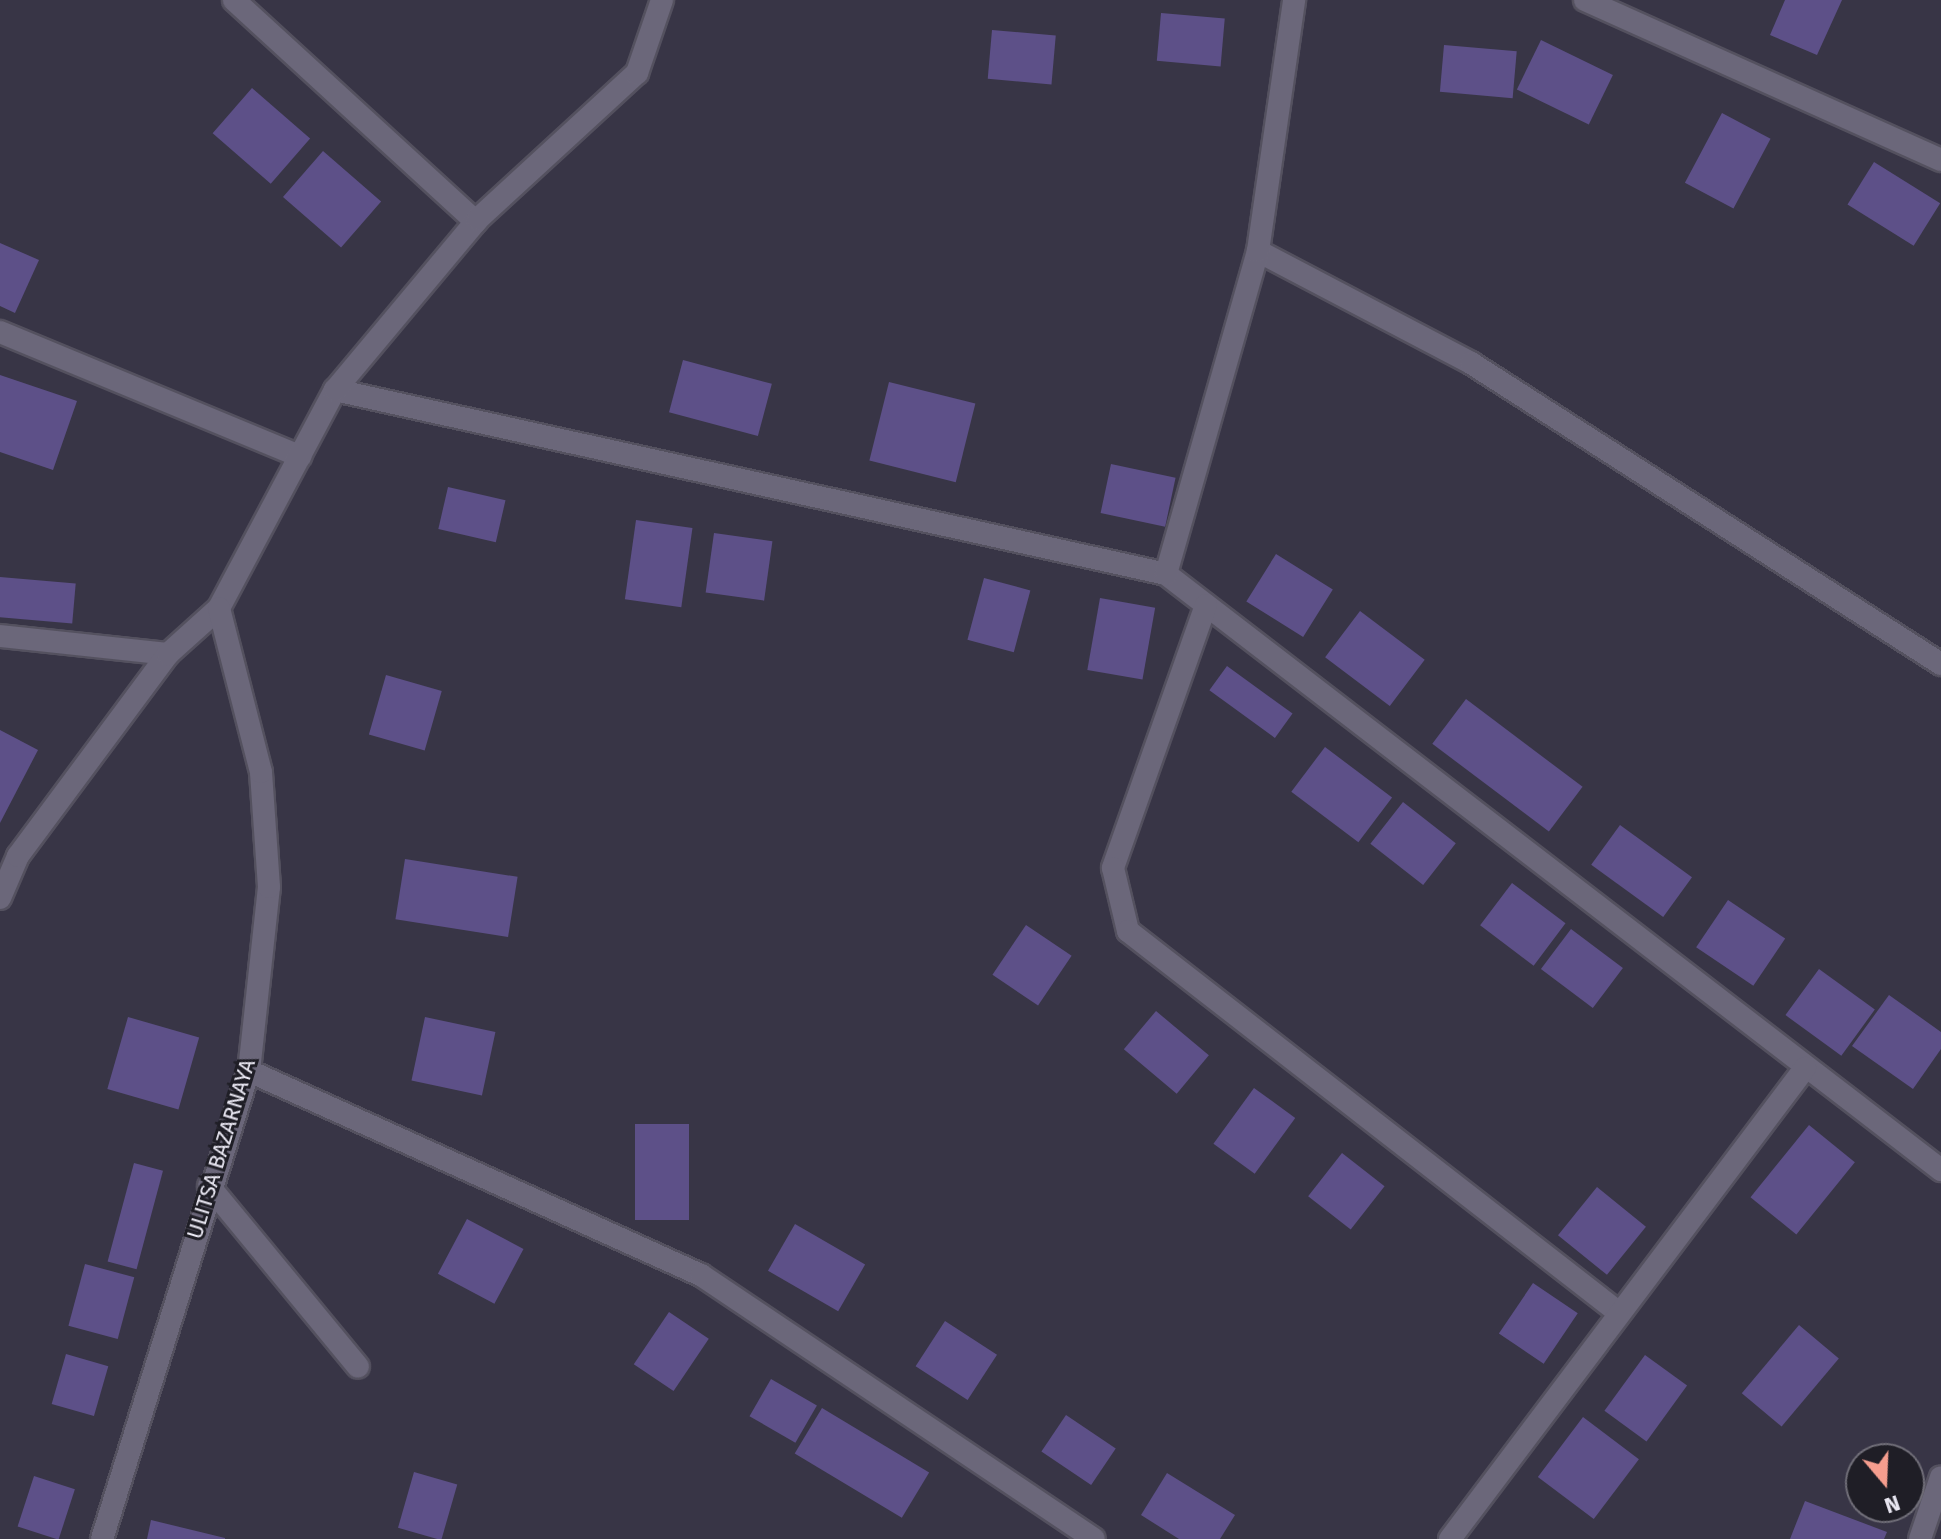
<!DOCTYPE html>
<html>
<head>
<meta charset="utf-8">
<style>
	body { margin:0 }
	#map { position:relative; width:1941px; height:1539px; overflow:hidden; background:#383546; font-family:"Fira Sans",sans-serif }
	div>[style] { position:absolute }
	.building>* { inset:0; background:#5d5088; transform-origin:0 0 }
	.roads { filter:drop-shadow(2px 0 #54515f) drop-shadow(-2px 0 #54515f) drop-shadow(0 2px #54515f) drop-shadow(0 -2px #54515f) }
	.minor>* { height:22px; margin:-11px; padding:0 11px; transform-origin:11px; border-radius:11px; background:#6b677a }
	span { translate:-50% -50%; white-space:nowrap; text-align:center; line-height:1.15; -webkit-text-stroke:6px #1f1e26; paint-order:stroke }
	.street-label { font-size:22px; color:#e9e7f2 }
	.north { position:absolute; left:1845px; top:1443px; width:80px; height:80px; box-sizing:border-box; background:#1f1e26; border:2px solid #706e78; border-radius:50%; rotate:161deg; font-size:22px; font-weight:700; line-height:32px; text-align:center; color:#e9e7f2 }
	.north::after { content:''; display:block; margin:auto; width:28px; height:36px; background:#f59d8e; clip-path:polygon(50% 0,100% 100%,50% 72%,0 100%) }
</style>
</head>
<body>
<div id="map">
	<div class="building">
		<i style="clip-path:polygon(1785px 0,1842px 0,1817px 55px,1770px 35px)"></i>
		<i style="left:1161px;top:13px;width:64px;height:48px;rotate:5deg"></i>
		<i style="left:992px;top:30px;width:64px;height:49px;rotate:5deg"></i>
		<i style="left:1541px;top:40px;width:80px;height:55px;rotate:26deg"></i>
		<i style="left:1444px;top:45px;width:73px;height:47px;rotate:5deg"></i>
		<i style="left:252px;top:88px;width:77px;height:60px;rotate:41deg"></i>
		<i style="left:1722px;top:113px;width:55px;height:79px;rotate:28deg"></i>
		<i style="left:323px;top:151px;width:77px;height:61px;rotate:41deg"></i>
		<i style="left:1874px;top:162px;width:78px;height:50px;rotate:32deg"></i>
		<i style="clip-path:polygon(0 243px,39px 260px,15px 313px,0 306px)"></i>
		<i style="left:683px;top:360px;width:92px;height:54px;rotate:15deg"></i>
		<i style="clip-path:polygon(0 375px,77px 401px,53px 470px,0 452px)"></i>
		<i style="left:889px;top:382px;width:89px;height:81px;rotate:14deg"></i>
		<i style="left:1111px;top:464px;width:66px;height:50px;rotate:12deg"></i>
		<i style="left:448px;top:487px;width:59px;height:43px;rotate:13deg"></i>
		<i style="left:636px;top:520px;width:57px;height:80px;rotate:8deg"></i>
		<i style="left:714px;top:533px;width:59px;height:60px;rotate:8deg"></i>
		<i style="left:1276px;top:554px;width:67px;height:56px;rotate:32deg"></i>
		<i style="left:0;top:577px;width:76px;height:40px;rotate:5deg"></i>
		<i style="left:984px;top:578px;width:48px;height:64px;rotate:15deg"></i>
		<i style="left:1100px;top:598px;width:56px;height:73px;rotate:10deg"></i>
		<i style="left:1360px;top:611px;width:81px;height:58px;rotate:37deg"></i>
		<i style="left:1227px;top:666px;width:81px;height:30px;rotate:36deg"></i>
		<i style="left:386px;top:675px;width:58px;height:62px;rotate:16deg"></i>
		<i style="left:1466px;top:699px;width:146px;height:56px;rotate:37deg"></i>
		<i style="clip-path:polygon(0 730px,38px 750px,0 823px)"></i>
		<i style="left:1325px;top:747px;width:84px;height:56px;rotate:37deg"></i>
		<i style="left:1403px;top:802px;width:67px;height:53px;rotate:38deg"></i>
		<i style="left:1620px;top:825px;width:89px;height:49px;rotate:36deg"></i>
		<i style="left:405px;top:859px;width:114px;height:61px;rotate:9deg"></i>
		<i style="left:1512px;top:883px;width:67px;height:53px;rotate:37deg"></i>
		<i style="left:1728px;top:900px;width:69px;height:57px;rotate:34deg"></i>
		<i style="left:1026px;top:925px;width:55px;height:60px;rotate:34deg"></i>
		<i style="left:1571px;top:929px;width:65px;height:50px;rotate:37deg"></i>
		<i style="left:1819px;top:969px;width:69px;height:57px;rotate:36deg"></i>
		<i style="clip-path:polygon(1889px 995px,1941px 1032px,1941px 1049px,1913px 1089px,1852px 1046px)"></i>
		<i style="left:1156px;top:1011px;width:69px;height:50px;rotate:40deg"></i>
		<i style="left:128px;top:1017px;width:74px;height:75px;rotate:16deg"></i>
		<i style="left:425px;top:1017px;width:72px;height:65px;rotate:12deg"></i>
		<i style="left:1254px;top:1088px;width:51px;height:69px;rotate:36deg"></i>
		<i style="left:635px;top:1124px;width:54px;height:96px"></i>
		<i style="left:1809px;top:1125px;width:59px;height:93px;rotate:39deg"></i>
		<i style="left:1342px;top:1153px;width:54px;height:55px;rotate:38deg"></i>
		<i style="left:134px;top:1163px;width:30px;height:102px;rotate:15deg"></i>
		<i style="left:1597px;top:1187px;width:63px;height:62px;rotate:39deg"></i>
		<i style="left:467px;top:1219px;width:64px;height:62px;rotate:28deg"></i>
		<i style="left:795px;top:1224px;width:81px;height:54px;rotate:30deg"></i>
		<i style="left:85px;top:1264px;width:51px;height:64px;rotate:15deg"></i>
		<i style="left:1533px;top:1283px;width:54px;height:61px;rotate:34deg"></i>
		<i style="left:669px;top:1312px;width:48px;height:63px;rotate:34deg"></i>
		<i style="left:945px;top:1321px;width:62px;height:54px;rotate:33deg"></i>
		<i style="left:1799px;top:1325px;width:52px;height:89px;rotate:40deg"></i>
		<i style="left:66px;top:1354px;width:44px;height:52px;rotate:16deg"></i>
		<i style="left:1645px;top:1355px;width:52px;height:69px;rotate:36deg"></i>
		<i style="left:771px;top:1379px;width:53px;height:43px;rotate:30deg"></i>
		<i style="left:822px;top:1408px;width:125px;height:53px;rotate:31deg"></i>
		<i style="left:1066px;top:1415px;width:60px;height:44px;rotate:34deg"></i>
		<i style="left:1583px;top:1417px;width:70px;height:75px;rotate:37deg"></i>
		<i style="left:414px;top:1472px;width:45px;height:58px;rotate:16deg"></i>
		<i style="clip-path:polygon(1167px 1473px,1235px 1515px,1220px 1539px,1179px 1539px,1141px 1515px)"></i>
		<i style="left:34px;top:1476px;width:43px;height:53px;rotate:18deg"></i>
		<i style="clip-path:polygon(1805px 1501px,1887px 1532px,1884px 1539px,1790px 1539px)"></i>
		<i style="clip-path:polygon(151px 1520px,225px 1538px,225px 1539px,147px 1539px)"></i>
	</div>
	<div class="roads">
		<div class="minor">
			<i style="left:234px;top:0;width:328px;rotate:42.5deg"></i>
			<i style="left:1585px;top:0;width:390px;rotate:24.2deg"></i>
			<i style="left:1258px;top:251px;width:241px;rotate:27.7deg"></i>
			<i style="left:1471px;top:363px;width:558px;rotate:32.64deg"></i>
			<i style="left:0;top:332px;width:325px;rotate:22.5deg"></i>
			<i style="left:335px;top:390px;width:851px;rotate:12.48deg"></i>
			<i style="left:1166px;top:574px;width:978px;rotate:37.56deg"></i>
			<i style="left:1166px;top:574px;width:336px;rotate:-74.1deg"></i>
			<i style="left:1258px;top:251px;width:254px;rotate:-81.8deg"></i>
			<i style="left:1206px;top:605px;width:279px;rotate:109.5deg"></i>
			<i style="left:1113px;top:868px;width:65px;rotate:76.6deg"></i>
			<i style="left:1128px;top:931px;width:621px;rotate:37.87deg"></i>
			<i style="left:0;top:636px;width:169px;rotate:6.1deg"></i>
			<i style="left:0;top:898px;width:46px;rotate:-66.8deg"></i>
			<i style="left:18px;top:856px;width:252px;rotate:-53.4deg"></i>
			<i style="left:168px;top:654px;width:69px;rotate:-42deg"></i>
			<i style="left:219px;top:608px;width:247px;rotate:-62deg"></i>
			<i style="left:335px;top:390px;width:223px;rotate:-50.1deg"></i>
			<i style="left:478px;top:219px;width:216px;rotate:-42.6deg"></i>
			<i style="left:637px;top:73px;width:77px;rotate:-71.1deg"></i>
			<i style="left:249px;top:1071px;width:496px;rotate:24.3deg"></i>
			<i style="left:701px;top:1275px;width:473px;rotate:33.9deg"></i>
			<i style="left:209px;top:1186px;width:234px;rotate:50.5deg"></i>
			<i style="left:102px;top:1539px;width:491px;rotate:-72.6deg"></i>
			<i style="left:249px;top:1071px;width:185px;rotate:-83.8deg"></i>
			<i style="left:269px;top:887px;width:115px;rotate:-94deg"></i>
			<i style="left:261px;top:772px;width:169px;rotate:-104.4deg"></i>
			<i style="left:1450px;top:1539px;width:590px;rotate:-52.99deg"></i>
			<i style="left:1920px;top:1539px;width:65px;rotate:-71.3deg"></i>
		</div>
	</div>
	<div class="street-label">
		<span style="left:221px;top:1149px;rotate:-73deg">ULITSA BAZARNAYA</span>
	</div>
	<div class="north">N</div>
</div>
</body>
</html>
